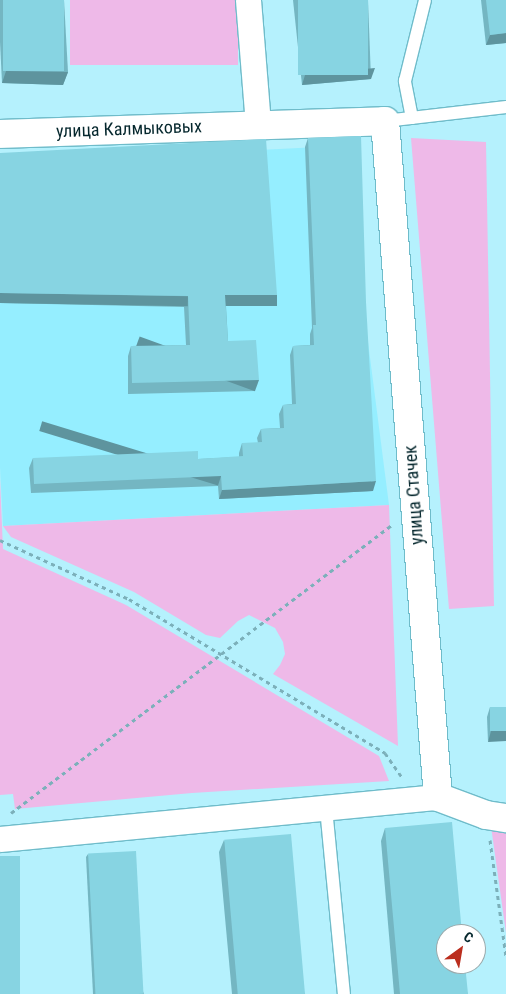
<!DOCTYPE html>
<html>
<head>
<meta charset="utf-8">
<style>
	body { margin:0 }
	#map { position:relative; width:506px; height:994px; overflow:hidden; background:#b5f1fd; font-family:"Roboto Condensed",sans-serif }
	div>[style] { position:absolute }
	.built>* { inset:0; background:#95eeff }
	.green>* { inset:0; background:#eeb9e8; transform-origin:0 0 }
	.path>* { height:3px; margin-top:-1.5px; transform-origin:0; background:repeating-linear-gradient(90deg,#7cb0ba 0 4px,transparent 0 8px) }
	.roads { filter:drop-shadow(1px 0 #6fbcca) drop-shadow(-1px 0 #6fbcca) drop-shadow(0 1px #6fbcca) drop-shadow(0 -1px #6fbcca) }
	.service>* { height:12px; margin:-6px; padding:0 6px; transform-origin:6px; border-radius:6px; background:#fff }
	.minor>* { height:25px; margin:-12.5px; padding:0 12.5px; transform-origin:12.5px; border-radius:12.5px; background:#fff }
	.tertiary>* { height:28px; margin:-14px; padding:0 14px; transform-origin:14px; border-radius:14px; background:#fff }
	.wall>* { inset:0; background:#74b6c2 }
	.shaded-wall>* { inset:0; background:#5e949e; transform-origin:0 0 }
	.building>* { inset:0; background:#87d4e2; transform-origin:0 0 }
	span { translate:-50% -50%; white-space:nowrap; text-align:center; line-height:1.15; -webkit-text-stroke:4px #fff; paint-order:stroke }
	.street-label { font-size:18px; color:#05272d }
	.north { position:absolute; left:436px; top:924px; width:50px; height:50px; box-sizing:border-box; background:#fff; border:1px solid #9ba9ab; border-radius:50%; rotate:32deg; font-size:14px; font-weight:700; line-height:20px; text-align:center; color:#05272d }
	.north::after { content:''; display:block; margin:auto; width:18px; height:22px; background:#bb2e1e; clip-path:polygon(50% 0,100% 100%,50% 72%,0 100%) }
</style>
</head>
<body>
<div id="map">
	<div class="built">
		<i style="clip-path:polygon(358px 145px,364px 311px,389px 505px,3px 526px,0 467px,0 163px)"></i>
	</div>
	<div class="green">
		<i style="left:70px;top:0;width:168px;height:65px"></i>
		<i style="clip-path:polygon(411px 138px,486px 142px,494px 606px,449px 609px)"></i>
		<i style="clip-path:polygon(0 479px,3px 549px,126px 605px,379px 756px,389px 781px,192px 793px,15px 809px,13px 794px,0 795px)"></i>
		<i style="clip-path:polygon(389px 505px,398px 746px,273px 674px,280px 665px,285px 654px,283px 642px,275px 628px,249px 615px,238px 621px,220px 638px,206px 635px,134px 592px,11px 537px,3px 526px)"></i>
		<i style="clip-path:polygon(490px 819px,506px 821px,506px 933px)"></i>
	</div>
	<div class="path">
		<i style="left:0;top:540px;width:142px;rotate:24.6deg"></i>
		<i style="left:129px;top:599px;width:299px;rotate:31deg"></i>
		<i style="left:385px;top:753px;width:29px;rotate:55deg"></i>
		<i style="left:11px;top:813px;width:479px;rotate:-37.1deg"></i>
		<i style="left:490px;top:840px;width:118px;rotate:82.2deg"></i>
	</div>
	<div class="roads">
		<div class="service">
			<i style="left:412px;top:118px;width:38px;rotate:-101deg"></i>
			<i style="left:405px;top:81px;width:83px;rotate:-76.1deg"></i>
			<i style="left:385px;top:121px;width:122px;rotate:-6.6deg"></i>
			<i style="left:326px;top:808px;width:187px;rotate:84.5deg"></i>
		</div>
		<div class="minor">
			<i style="left:248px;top:0;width:125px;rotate:85.4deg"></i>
			<i style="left:0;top:839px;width:440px;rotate:-5.5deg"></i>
		</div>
		<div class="tertiary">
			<i style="left:0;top:134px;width:385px;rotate:-1.9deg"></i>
			<i style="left:385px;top:121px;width:678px;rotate:85.52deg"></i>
			<i style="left:438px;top:797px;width:51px;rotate:20.6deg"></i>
			<i style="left:486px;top:815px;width:20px;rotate:9deg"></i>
		</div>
	</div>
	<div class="wall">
		<i style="clip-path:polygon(0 0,64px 0,68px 72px,63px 85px,2px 83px,0 42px)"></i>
		<i style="clip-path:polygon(293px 0,368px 0,371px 79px,302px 85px)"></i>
		<i style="clip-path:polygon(481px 0,506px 0,506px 43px,486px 45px)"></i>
		<i style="clip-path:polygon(308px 138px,373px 491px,219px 499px,218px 486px,31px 493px,29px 468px,33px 458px,198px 459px,239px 457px,239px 453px,242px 443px,258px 443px,257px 438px,261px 429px,280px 428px,279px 414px,283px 405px,292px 404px,290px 355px,293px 346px,310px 345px,310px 334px,312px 328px,305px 147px)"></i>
		<i style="clip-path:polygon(0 153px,277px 295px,273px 306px,226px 306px,228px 341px,255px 391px,128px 394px,128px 356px,131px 346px,186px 345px,184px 307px,0 303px)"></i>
		<i style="clip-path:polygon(490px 707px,506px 707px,488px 742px,487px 717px)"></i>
		<i style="clip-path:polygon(385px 828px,468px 994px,394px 994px,381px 841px)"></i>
		<i style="clip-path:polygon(224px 840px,305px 994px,232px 994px,219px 852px)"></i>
		<i style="clip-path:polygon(88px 854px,144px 994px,93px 994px,86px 857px)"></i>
	</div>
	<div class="shaded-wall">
		<i style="clip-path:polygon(506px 33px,506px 43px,486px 45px,490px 35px)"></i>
		<i style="clip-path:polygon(375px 68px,371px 79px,302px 85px,305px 75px)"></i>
		<i style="clip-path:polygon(6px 71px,68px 72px,63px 85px,2px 83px)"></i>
		<i style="left:0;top:293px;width:188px;height:10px;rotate:1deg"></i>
		<i style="left:225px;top:295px;width:52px;height:11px"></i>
		<i style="left:259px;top:380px;width:12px;height:127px;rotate:110deg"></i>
		<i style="left:221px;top:476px;width:10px;height:187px;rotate:107deg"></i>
		<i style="clip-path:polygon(376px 481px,373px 491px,219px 499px,222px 490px)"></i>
		<i style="clip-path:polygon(491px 731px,506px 731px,506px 741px,488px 742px)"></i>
	</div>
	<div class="building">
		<i style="left:3px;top:0;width:61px;height:71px"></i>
		<i style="left:298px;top:0;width:70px;height:75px"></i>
		<i style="clip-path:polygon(486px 0,506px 0,506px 33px,490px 35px)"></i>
		<i style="clip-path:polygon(361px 136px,366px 302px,376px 481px,222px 490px,221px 476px,34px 484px,33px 458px,198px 451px,198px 459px,243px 456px,242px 443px,262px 442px,261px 429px,284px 428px,283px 405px,296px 404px,293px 346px,314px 345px,313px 325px,316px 325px,308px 138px)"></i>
		<i style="clip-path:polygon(266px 139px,277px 295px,225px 295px,228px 341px,256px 340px,259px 380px,132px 383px,131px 346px,190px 345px,188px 296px,0 293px,0 153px)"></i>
		<i style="left:490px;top:707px;width:16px;height:24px"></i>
		<i style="clip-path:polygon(452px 822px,462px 934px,446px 934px,446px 964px,465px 964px,468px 994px,400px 994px,385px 828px)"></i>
		<i style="left:291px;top:834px;width:161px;height:67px;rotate:85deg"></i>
		<i style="left:136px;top:851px;width:143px;height:48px;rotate:87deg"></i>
		<i style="left:0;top:856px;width:20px;height:138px"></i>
	</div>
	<div class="street-label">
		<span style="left:129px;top:129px;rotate:-2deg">улица Калмыковых</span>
		<span style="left:414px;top:495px;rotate:-94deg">улица Стачек</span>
	</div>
	<div class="north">С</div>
</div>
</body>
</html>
